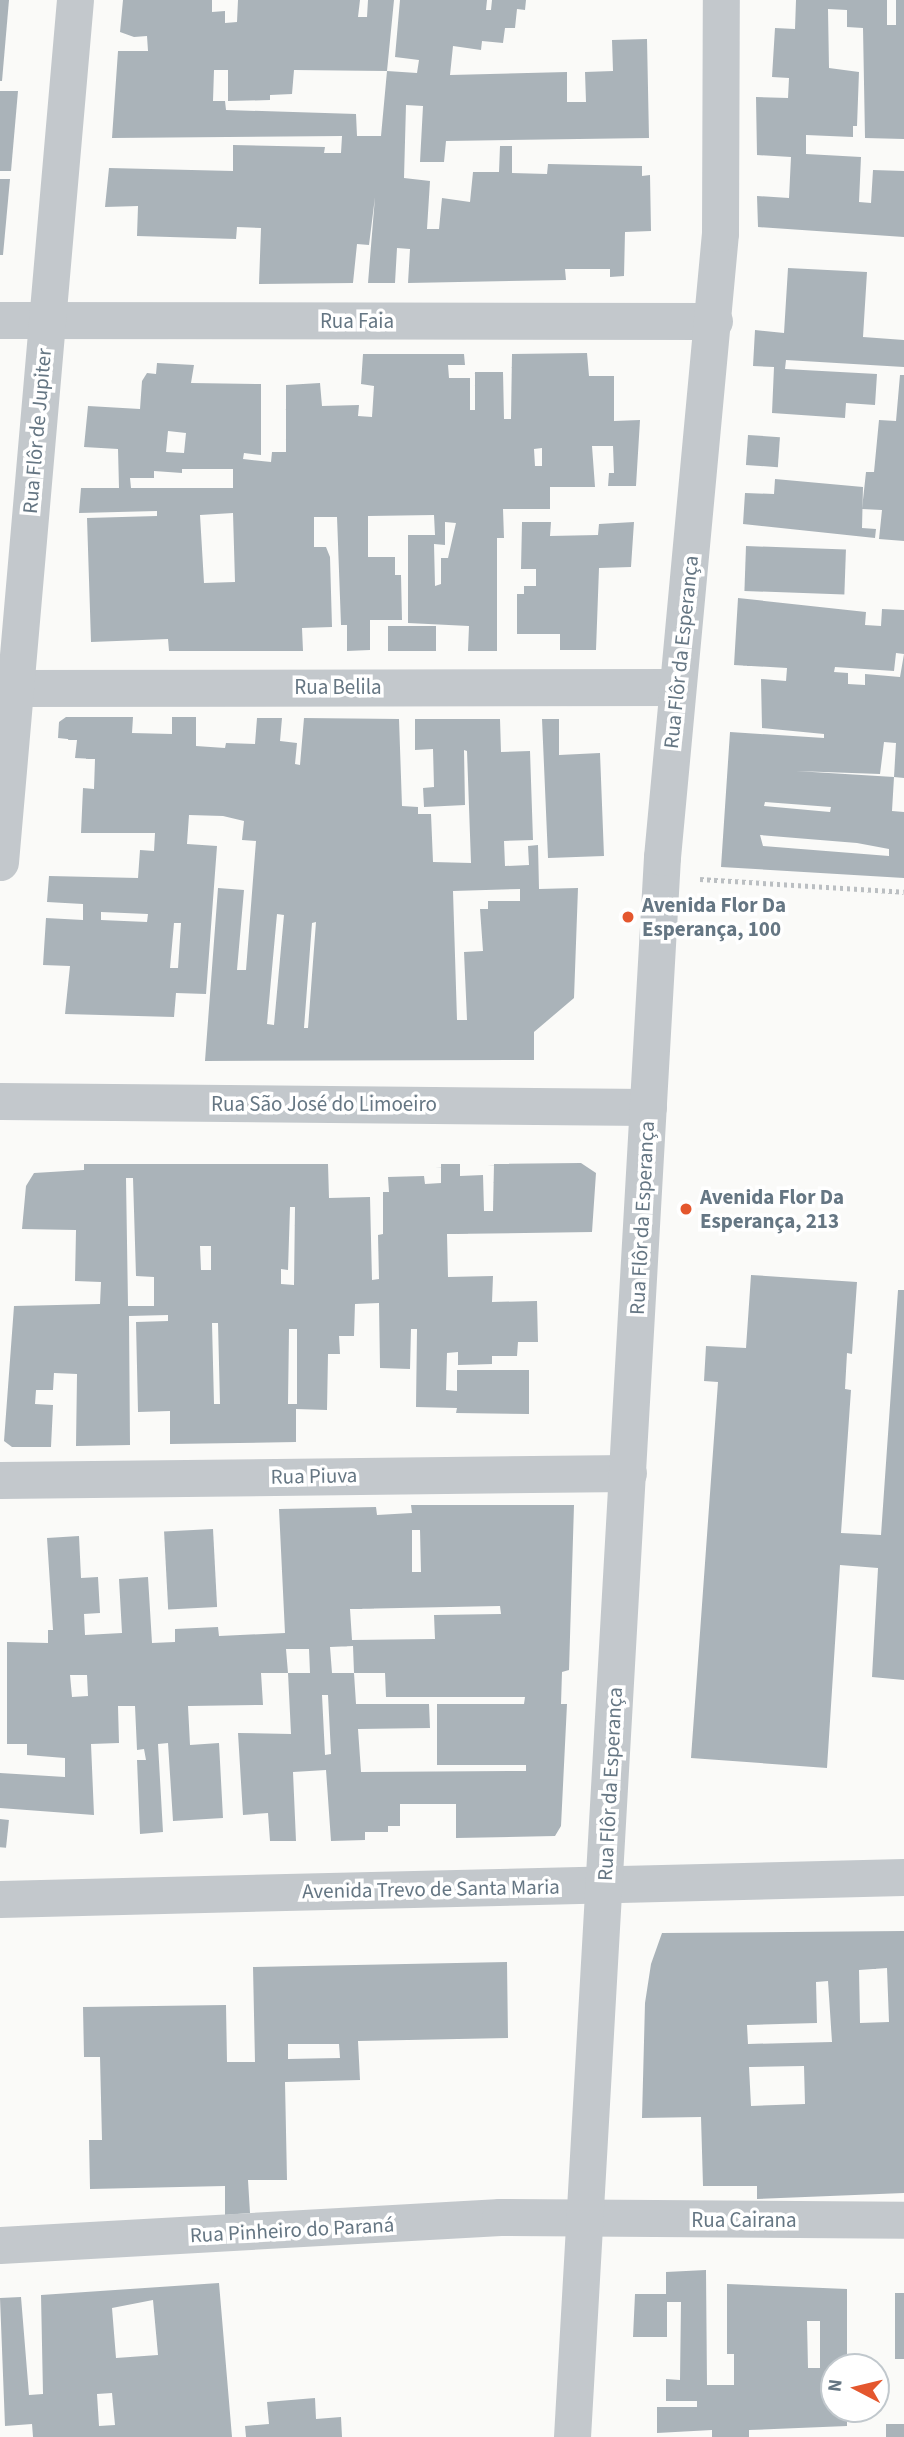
<!DOCTYPE html>
<html>
<head>
<meta charset="utf-8">
<style>
	body { margin:0 }
	#map { position:relative; width:904px; height:2437px; overflow:hidden; background:#fafaf8; font-family:"Source Sans 3",sans-serif }
	div>[style] { position:absolute }
	.building>* { inset:0; background:#aab3b9; transform-origin:0 0 }
	.path>* { height:4.5px; margin-top:-2.25px; transform-origin:0; background:repeating-linear-gradient(90deg,#bbbfc2 0 3.5px,transparent 0 7px) }
	.street>* { height:37px; margin:-18.5px; padding:0 18.5px; transform-origin:18.5px; border-radius:18.5px; background:#c3c8cc }
	.dots>* { width:19px; height:19px; translate:-50% -50%; box-sizing:border-box; border:4px solid #fff; border-radius:50% }
	span { translate:-50% -50%; white-space:nowrap; text-align:center; line-height:1.15; -webkit-text-stroke:7px #fff; paint-order:stroke }
	.street-label { font-size:21px; color:#657683 }
	.poi-label { font-size:21px; color:#657683; font-weight:700 }
	.left { translate:0 -50%; text-align:left }
	.north { position:absolute; left:820px; top:2353px; width:70px; height:70px; box-sizing:border-box; background:#fff; border:2px solid #c1c8cd; border-radius:50%; rotate:277deg; font-size:19px; font-weight:700; line-height:28px; text-align:center; color:#657683 }
	.north::after { content:''; display:block; margin:auto; width:24px; height:32px; background:#e4572e; clip-path:polygon(50% 0,100% 100%,50% 72%,0 100%) }
</style>
</head>
<body>
<div id="map">
	<div class="building">
		<i style="clip-path:polygon(0 0,9px 0,2px 81px,0 81px)"></i>
		<i style="clip-path:polygon(evenodd,123px 0,212px 0,212px 12px,225px 11px,225px 23px,237px 22px,238px 0,360px 0,358px 17px,367px 17px,368px 0,394px 0,387px 71px,417px 73px,419px 60px,395px 57px,400px 0,487px 0,486px 10px,491px 10px,492px 0,526px 0,525px 10px,517px 9px,515px 28px,505px 28px,503px 43px,482px 41px,481px 50px,453px 46px,450px 75px,567px 72px,567px 102px,586px 102px,585px 72px,613px 71px,612px 40px,647px 39px,649px 138px,446px 141px,444px 162px,420px 162px,423px 106px,406px 105px,404px 178px,430px 181px,427px 229px,439px 229px,442px 198px,470px 202px,473px 172px,499px 172px,500px 146px,512px 146px,512px 173px,547px 174px,548px 164px,642px 166px,642px 176px,650px 175px,651px 231px,625px 232px,624px 276px,610px 277px,610px 269px,565px 269px,566px 280px,408px 283px,410px 249px,397px 248px,395px 283px,368px 283px,375px 197px,369px 245px,357px 244px,353px 283px,259px 284px,261px 228px,237px 227px,236px 239px,137px 236px,138px 206px,105px 207px,109px 168px,233px 171px,233px 145px,325px 147px,324px 153px,341px 153px,342px 136px,112px 138px,118px 51px,148px 51px,147px 36px,134px 37px,120px 32px,123px 0,214px 70px,228px 70px,228px 101px,270px 100px,270px 95px,292px 94px,294px 70px,387px 71px,381px 136px,357px 136px,356px 114px,226px 110px,225px 101px,213px 101px,214px 70px)"></i>
		<i style="clip-path:polygon(796px 0,887px 0,887px 25px,896px 25px,896px 0,904px 0,904px 139px,865px 138px,863px 28px,847px 27px,847px 10px,828px 9px,829px 68px,859px 72px,857px 126px,853px 126px,853px 137px,806px 135px,806px 154px,861px 157px,859px 202px,871px 203px,873px 170px,904px 171px,904px 237px,758px 227px,757px 196px,789px 198px,791px 157px,757px 155px,756px 97px,788px 98px,789px 78px,772px 77px,775px 28px,795px 29px)"></i>
		<i style="clip-path:polygon(0 91px,18px 91px,11px 171px,0 171px)"></i>
		<i style="clip-path:polygon(0 179px,10px 179px,3px 255px,0 255px)"></i>
		<i style="clip-path:polygon(788px 268px,867px 272px,863px 337px,904px 340px,904px 367px,786px 360px,785px 369px,877px 374px,875px 405px,846px 403px,845px 418px,772px 413px,774px 367px,753px 366px,755px 330px,784px 333px)"></i>
		<i style="clip-path:polygon(evenodd,587px 353px,589px 376px,614px 376px,614px 421px,640px 420px,636px 486px,608px 486px,609px 473px,614px 473px,613px 446px,592px 446px,595px 487px,550px 487px,550px 509px,503px 509px,504px 538px,497px 538px,497px 651px,468px 651px,469px 626px,408px 623px,408px 535px,435px 535px,434px 515px,368px 516px,368px 557px,395px 557px,395px 575px,401px 575px,402px 620px,370px 620px,370px 650px,347px 651px,347px 625px,341px 625px,337px 517px,314px 517px,314px 547px,326px 547px,330px 557px,332px 627px,302px 628px,303px 651px,169px 651px,168px 639px,91px 642px,87px 518px,157px 516px,157px 511px,79px 513px,81px 488px,119px 488px,118px 449px,84px 447px,88px 406px,140px 409px,142px 381px,147px 373px,156px 374px,157px 363px,194px 365px,191px 383px,261px 384px,261px 455px,244px 453px,243px 459px,271px 462px,272px 452px,286px 452px,286px 385px,320px 383px,322px 406px,359px 405px,358px 416px,372px 417px,374px 386px,361px 384px,363px 354px,464px 354px,465px 365px,448px 365px,449px 378px,470px 378px,470px 410px,475px 410px,475px 372px,503px 372px,504px 419px,511px 419px,512px 354px,587px 353px,168px 431px,186px 433px,184px 453px,166px 452px,168px 431px,587px 353px,542px 448px,542px 466px,535px 466px,534px 449px,542px 448px,587px 353px,182px 469px,233px 469px,233px 488px,131px 488px,130px 478px,154px 478px,154px 471px,182px 473px,182px 469px,587px 353px,233px 513px,235px 582px,204px 583px,200px 515px,233px 513px,587px 353px,445px 522px,456px 523px,448px 558px,441px 558px,441px 584px,435px 586px,434px 544px,445px 545px,445px 522px)"></i>
		<i style="clip-path:polygon(900px 375px,904px 375px,904px 541px,879px 539px,882px 510px,862px 509px,866px 472px,874px 472px,879px 420px,896px 421px)"></i>
		<i style="left:748px;top:435px;width:32px;height:30px;rotate:4deg"></i>
		<i style="clip-path:polygon(775px 479px,863px 487px,862px 528px,876px 529px,875px 538px,743px 524px,745px 493px,774px 494px)"></i>
		<i style="clip-path:polygon(522px 522px,551px 522px,550px 536px,598px 535px,599px 524px,634px 522px,631px 567px,599px 568px,596px 650px,560px 650px,560px 634px,517px 634px,517px 594px,524px 594px,524px 586px,536px 586px,536px 569px,521px 569px)"></i>
		<i style="left:746px;top:546px;width:100px;height:45px;rotate:2deg"></i>
		<i style="clip-path:polygon(evenodd,738px 598px,866px 612px,865px 625px,881px 626px,882px 609px,904px 610px,904px 654px,896px 653px,894px 671px,835px 667px,834px 672px,848px 673px,848px 684px,865px 685px,865px 674px,900px 677px,904px 654px,904px 778px,894px 777px,896px 743px,884px 742px,880px 774px,796px 771px,894px 777px,892px 811px,904px 812px,904px 878px,721px 867px,730px 732px,824px 738px,824px 734px,762px 728px,761px 679px,786px 681px,787px 668px,734px 665px,738px 598px,765px 802px,831px 807px,830px 812px,764px 806px,765px 802px,738px 598px,760px 835px,857px 843px,889px 849px,889px 856px,763px 846px,760px 835px)"></i>
		<i style="left:436px;top:626px;width:25px;height:48px;rotate:90deg"></i>
		<i style="clip-path:polygon(evenodd,66px 717px,133px 717px,132px 733px,172px 734px,172px 717px,196px 717px,196px 746px,225px 748px,226px 743px,255px 744px,257px 718px,282px 718px,280px 741px,297px 743px,295px 764px,300px 765px,304px 718px,399px 719px,402px 806px,418px 807px,418px 814px,431px 814px,433px 862px,471px 863px,467px 751px,464px 750px,465px 805px,424px 807px,423px 788px,434px 787px,433px 749px,415px 750px,415px 719px,500px 719px,501px 752px,530px 751px,533px 840px,504px 841px,505px 866px,529px 865px,528px 846px,538px 845px,539px 889px,578px 888px,574px 998px,534px 1032px,534px 1060px,205px 1061px,218px 888px,244px 890px,237px 970px,246px 970px,256px 841px,242px 840px,244px 821px,223px 816px,189px 815px,187px 844px,217px 846px,206px 994px,176px 993px,174px 1017px,65px 1014px,70px 966px,43px 965px,46px 918px,83px 920px,83px 904px,47px 902px,49px 876px,138px 878px,140px 850px,154px 851px,155px 833px,81px 833px,83px 788px,94px 789px,95px 759px,75px 758px,77px 740px,58px 738px,59px 722px,66px 717px,520px 889px,520px 901px,488px 901px,488px 909px,480px 909px,483px 951px,464px 952px,467px 1020px,457px 1020px,453px 891px,520px 889px,66px 717px,101px 912px,148px 914px,147px 922px,101px 920px,101px 912px,66px 717px,277px 914px,284px 915px,274px 1025px,267px 1024px,277px 914px,66px 717px,316px 922px,308px 1028px,304px 1028px,312px 923px,316px 922px,66px 717px,174px 923px,181px 923px,178px 968px,170px 968px,174px 923px)"></i>
		<i style="clip-path:polygon(542px 719px,559px 719px,559px 755px,600px 753px,604px 856px,548px 858px)"></i>
		<i style="clip-path:polygon(evenodd,581px 1163px,596px 1173px,592px 1232px,447px 1234px,448px 1277px,493px 1276px,492px 1302px,537px 1301px,538px 1342px,518px 1342px,517px 1356px,492px 1356px,492px 1364px,458px 1365px,458px 1352px,447px 1353px,446px 1390px,457px 1391px,457px 1370px,529px 1370px,529px 1414px,456px 1413px,457px 1408px,416px 1407px,417px 1329px,411px 1329px,410px 1369px,380px 1368px,379px 1303px,355px 1304px,354px 1336px,339px 1336px,340px 1354px,328px 1354px,327px 1410px,296px 1409px,296px 1442px,170px 1444px,170px 1411px,138px 1412px,136px 1322px,168px 1321px,168px 1315px,129px 1316px,130px 1445px,76px 1446px,77px 1374px,54px 1373px,53px 1390px,36px 1390px,35px 1404px,53px 1405px,51px 1447px,12px 1447px,4px 1441px,14px 1306px,100px 1304px,101px 1282px,75px 1281px,76px 1230px,22px 1229px,26px 1186px,34px 1173px,84px 1170px,84px 1164px,328px 1164px,329px 1198px,370px 1197px,372px 1280px,379px 1279px,378px 1235px,383px 1234px,383px 1192px,389px 1192px,388px 1177px,424px 1176px,425px 1184px,441px 1183px,441px 1164px,460px 1164px,460px 1176px,483px 1175px,484px 1211px,493px 1211px,494px 1164px,581px 1163px,126px 1178px,133px 1178px,136px 1276px,154px 1277px,154px 1306px,128px 1306px,126px 1178px,581px 1163px,290px 1207px,295px 1207px,294px 1285px,281px 1284px,281px 1269px,288px 1270px,290px 1207px,581px 1163px,200px 1246px,211px 1246px,211px 1270px,201px 1270px,200px 1246px,581px 1163px,212px 1323px,218px 1323px,220px 1404px,214px 1404px,212px 1323px,581px 1163px,289px 1329px,297px 1329px,297px 1404px,288px 1404px,289px 1329px)"></i>
		<i style="clip-path:polygon(751px 1275px,857px 1282px,852px 1354px,847px 1353px,845px 1389px,851px 1390px,841px 1533px,881px 1535px,898px 1290px,904px 1290px,904px 1680px,872px 1677px,878px 1568px,840px 1565px,827px 1768px,691px 1758px,718px 1382px,704px 1381px,706px 1346px,746px 1348px)"></i>
		<i style="clip-path:polygon(evenodd,411px 1505px,574px 1505px,569px 1670px,562px 1672px,561px 1704px,567px 1704px,561px 1826px,555px 1836px,456px 1838px,456px 1804px,400px 1804px,400px 1826px,388px 1826px,388px 1832px,365px 1832px,365px 1840px,331px 1841px,326px 1770px,293px 1772px,296px 1841px,270px 1841px,268px 1813px,243px 1815px,238px 1733px,291px 1734px,288px 1673px,261px 1673px,263px 1705px,188px 1706px,190px 1745px,219px 1743px,223px 1818px,173px 1821px,168px 1743px,158px 1744px,163px 1832px,140px 1834px,137px 1760px,146px 1760px,144px 1749px,137px 1750px,135px 1706px,118px 1706px,119px 1743px,91px 1744px,94px 1815px,0 1808px,0 1773px,65px 1777px,65px 1758px,27px 1755px,27px 1744px,7px 1744px,7px 1642px,48px 1643px,48px 1630px,53px 1630px,47px 1538px,79px 1536px,81px 1578px,98px 1577px,100px 1613px,84px 1614px,85px 1635px,122px 1633px,119px 1579px,148px 1577px,152px 1643px,175px 1642px,175px 1629px,218px 1627px,219px 1636px,285px 1633px,279px 1509px,376px 1507px,377px 1515px,412px 1513px,411px 1505px,412px 1530px,420px 1530px,421px 1572px,412px 1572px,412px 1530px,411px 1505px,500px 1606px,501px 1614px,434px 1615px,435px 1639px,352px 1640px,350px 1609px,500px 1606px,411px 1505px,353px 1646px,354px 1673px,385px 1673px,386px 1697px,525px 1697px,524px 1704px,437px 1704px,437px 1765px,526px 1765px,526px 1771px,361px 1772px,358px 1729px,430px 1728px,429px 1704px,356px 1704px,354px 1673px,332px 1673px,330px 1647px,353px 1646px,411px 1505px,286px 1649px,309px 1649px,310px 1673px,288px 1673px,286px 1649px,411px 1505px,70px 1675px,87px 1675px,88px 1696px,72px 1697px,70px 1675px,411px 1505px,322px 1695px,328px 1695px,331px 1754px,325px 1755px,322px 1695px)"></i>
		<i style="left:213px;top:1529px;width:78px;height:49px;rotate:87deg"></i>
		<i style="left:0;top:1819px;width:9px;height:28px;rotate:6deg"></i>
		<i style="clip-path:polygon(evenodd,904px 1931px,904px 2193px,757px 2199px,757px 2186px,703px 2186px,701px 2117px,642px 2118px,645px 2003px,651px 1964px,662px 1933px,904px 1931px,887px 1968px,889px 2022px,860px 2023px,859px 1970px,887px 1968px,904px 1931px,828px 1981px,832px 2042px,748px 2044px,747px 2025px,817px 2023px,816px 1982px,828px 1981px,904px 1931px,804px 2066px,805px 2104px,751px 2106px,749px 2067px,804px 2066px)"></i>
		<i style="clip-path:polygon(evenodd,507px 1962px,508px 2038px,358px 2041px,360px 2080px,285px 2082px,287px 2180px,248px 2180px,250px 2213px,225px 2215px,225px 2186px,90px 2189px,89px 2140px,102px 2140px,100px 2057px,84px 2057px,83px 2007px,226px 2005px,227px 2062px,255px 2062px,253px 1967px,507px 1962px,288px 2044px,339px 2044px,340px 2058px,288px 2059px,288px 2044px)"></i>
		<i style="clip-path:polygon(evenodd,706px 2270px,707px 2385px,734px 2385px,734px 2354px,727px 2354px,727px 2284px,847px 2289px,847px 2367px,834px 2367px,834px 2409px,847px 2409px,847px 2426px,749px 2430px,749px 2437px,712px 2437px,712px 2430px,657px 2433px,657px 2407px,697px 2407px,697px 2401px,666px 2401px,666px 2379px,680px 2380px,681px 2302px,667px 2302px,667px 2337px,633px 2337px,635px 2294px,666px 2294px,666px 2272px,706px 2270px,807px 2321px,820px 2321px,820px 2368px,808px 2368px,807px 2321px)"></i>
		<i style="clip-path:polygon(evenodd,219px 2283px,232px 2437px,33px 2437px,32px 2424px,5px 2426px,0 2298px,21px 2297px,29px 2395px,43px 2394px,41px 2295px,219px 2283px,153px 2300px,158px 2355px,116px 2358px,112px 2308px,153px 2300px,219px 2283px,112px 2393px,115px 2425px,99px 2426px,97px 2394px,112px 2393px)"></i>
		<i style="left:895px;top:2293px;width:9px;height:66px"></i>
		<i style="clip-path:polygon(315px 2398px,316px 2419px,341px 2417px,342px 2437px,246px 2437px,245px 2426px,269px 2424px,267px 2402px)"></i>
		<i style="left:886px;top:2424px;width:18px;height:13px"></i>
	</div>
	<div class="path">
		<i style="left:700px;top:879px;width:204px;rotate:3.6deg"></i>
	</div>
	<div class="street">
		<i style="left:0;top:320px;width:714px;rotate:0.08deg"></i>
		<i style="left:0;top:688px;width:677px;rotate:-0.08deg"></i>
		<i style="left:0;top:862px;width:865px;rotate:-85.03deg"></i>
		<i style="left:0;top:1101px;width:648px;rotate:0.53deg"></i>
		<i style="left:0;top:1480px;width:628px;rotate:-0.64deg"></i>
		<i style="left:0;top:1899px;width:904px;rotate:-1.39deg"></i>
		<i style="left:0;top:2245px;width:501px;rotate:-3.21deg"></i>
		<i style="left:500px;top:2217px;width:404px;rotate:0.4deg"></i>
		<i style="left:572px;top:2437px;width:1583px;rotate:-86.74deg"></i>
		<i style="left:662px;top:857px;width:627px;rotate:-84.69deg"></i>
		<i style="left:720px;top:233px;width:233px;rotate:-89.8deg"></i>
	</div>
	<div class="dots">
		<i style="left:628px;top:917px;background:#e4572e"></i>
		<i style="left:686px;top:1209px;background:#e4572e"></i>
	</div>
	<div class="street-label">
		<span style="left:357px;top:321px">Rua Faia</span>
		<span style="left:37px;top:431px;rotate:-85deg">Rua Flôr de Jupiter</span>
		<span style="left:681px;top:652px;rotate:-84deg">Rua Flôr da Esperança</span>
		<span style="left:338px;top:687px">Rua Belila</span>
		<span style="left:324px;top:1104px">Rua São José do Limoeiro</span>
		<span style="left:642px;top:1218px;rotate:-87deg">Rua Flôr da Esperança</span>
		<span style="left:314px;top:1476px;rotate:-1deg">Rua Piuva</span>
		<span style="left:610px;top:1784px;rotate:-87deg">Rua Flôr da Esperança</span>
		<span style="left:431px;top:1889px;rotate:-1deg">Avenida Trevo de Santa Maria</span>
		<span style="left:744px;top:2220px">Rua Cairana</span>
		<span style="left:292px;top:2230px;rotate:-3deg">Rua Pinheiro do Paraná</span>
	</div>
	<div class="poi-label">
		<span class="left" style="left:642px;top:917px">Avenida Flor Da<br>Esperança, 100</span>
		<span class="left" style="left:700px;top:1209px">Avenida Flor Da<br>Esperança, 213</span>
	</div>
	<div class="north">N</div>
</div>
</body>
</html>
